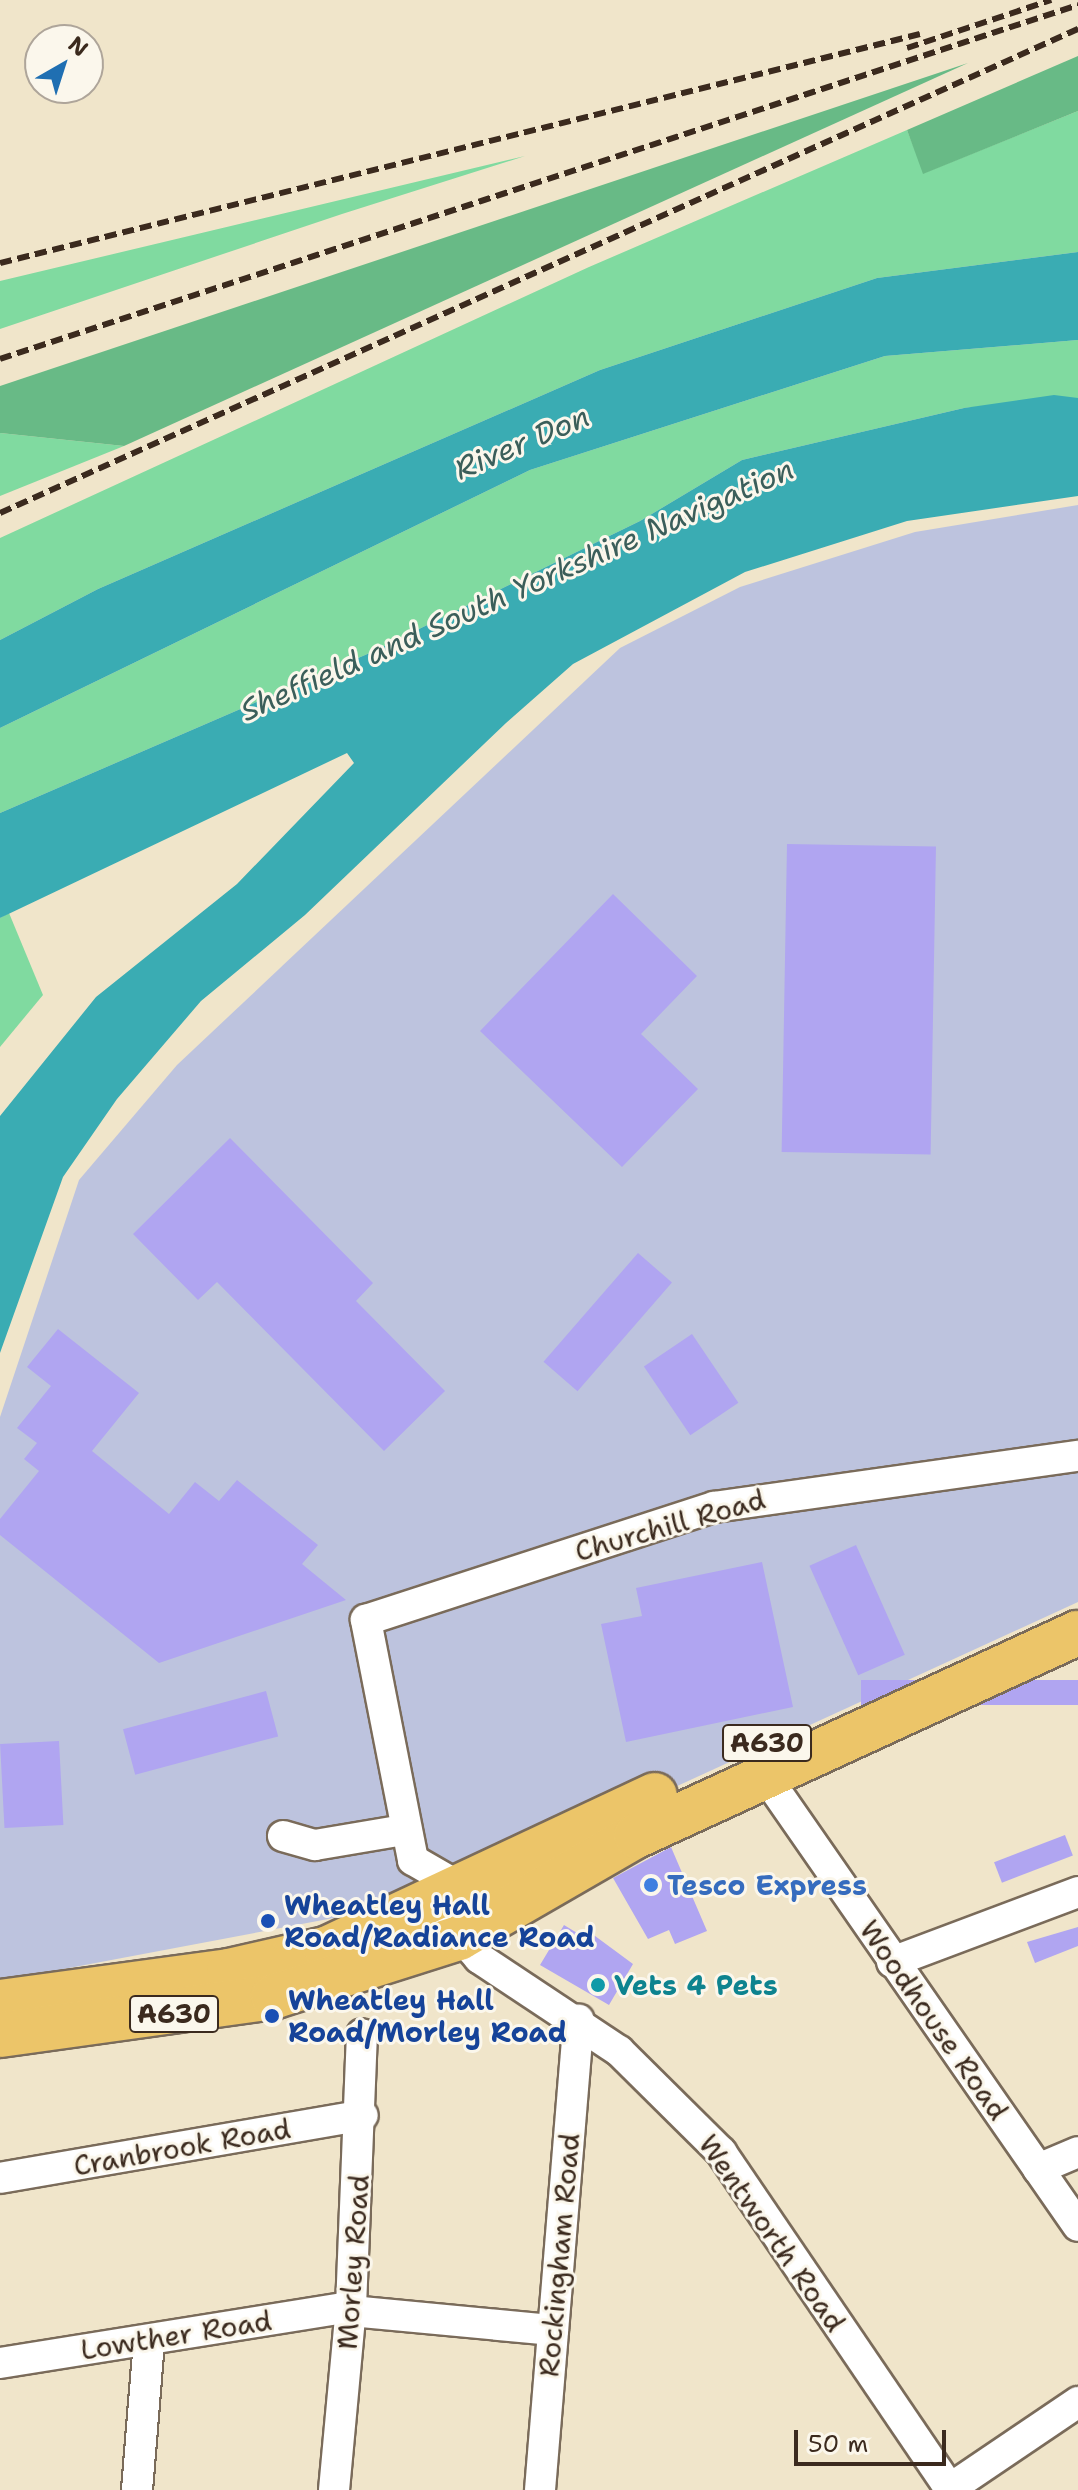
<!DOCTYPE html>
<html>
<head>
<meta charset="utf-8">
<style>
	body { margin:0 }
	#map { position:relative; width:1078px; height:2490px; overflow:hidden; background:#f0e5ca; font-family:"Shantell Sans",sans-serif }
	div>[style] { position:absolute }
	.industrial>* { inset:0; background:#bdc3de }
	.green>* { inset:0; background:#80daa0 }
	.forest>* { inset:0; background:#68ba86 }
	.water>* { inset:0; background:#3aacb3 }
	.building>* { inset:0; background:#b0a5f1; transform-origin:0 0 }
	.roads { filter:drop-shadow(2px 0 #7a6b5a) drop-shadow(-2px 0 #7a6b5a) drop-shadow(0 2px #7a6b5a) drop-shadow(0 -2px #7a6b5a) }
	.minor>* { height:30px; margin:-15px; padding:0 15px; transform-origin:15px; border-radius:15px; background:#fff }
	.highway>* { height:44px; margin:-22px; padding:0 22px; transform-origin:22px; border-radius:22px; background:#ecc569 }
	.rail>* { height:6px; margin-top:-3px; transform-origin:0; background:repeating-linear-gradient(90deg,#3b2a1e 0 12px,transparent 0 18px) }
	.dots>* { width:22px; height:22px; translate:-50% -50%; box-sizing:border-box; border:4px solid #fbf7ec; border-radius:50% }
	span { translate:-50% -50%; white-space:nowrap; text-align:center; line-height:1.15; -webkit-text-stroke:6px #fbf7ec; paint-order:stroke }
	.shield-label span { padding:2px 6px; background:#fbf7ec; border:2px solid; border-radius:6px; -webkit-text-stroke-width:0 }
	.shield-label { font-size:26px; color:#3b2a1e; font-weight:700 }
	.street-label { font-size:28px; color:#3b2a1e }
	.shop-label { font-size:28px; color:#366cbe; font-weight:700 }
	.left { translate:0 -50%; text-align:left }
	.transit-label { font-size:28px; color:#164399; font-weight:700 }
	.culture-label { font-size:28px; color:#0d838f; font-weight:700 }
	.water-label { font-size:30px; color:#3b5e5a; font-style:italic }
	.north { position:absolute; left:24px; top:24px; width:80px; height:80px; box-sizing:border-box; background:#fbf7ec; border:2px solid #aea59a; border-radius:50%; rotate:39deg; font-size:22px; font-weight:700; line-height:32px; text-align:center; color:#3b2a1e }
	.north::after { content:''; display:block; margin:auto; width:28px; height:36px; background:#1f6fb2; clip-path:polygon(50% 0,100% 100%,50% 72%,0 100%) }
	.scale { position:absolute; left:794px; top:2430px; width:152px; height:36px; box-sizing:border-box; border:4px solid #3b2a1e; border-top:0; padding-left:10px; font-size:24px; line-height:28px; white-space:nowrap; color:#3b2a1e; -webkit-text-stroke:6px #fbf7ec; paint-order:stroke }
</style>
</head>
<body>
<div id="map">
	<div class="industrial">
		<i style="clip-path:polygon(1078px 505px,1078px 1602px,429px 1900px,0 1981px,0 1417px,79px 1180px,177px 1065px,620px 648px,740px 587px,915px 532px)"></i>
	</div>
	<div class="green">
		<i style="clip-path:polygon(1078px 111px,1078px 252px,877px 278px,600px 370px,98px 589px,0 640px,0 538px,589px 267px,907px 130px,924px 173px)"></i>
		<i style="clip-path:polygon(525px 156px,342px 214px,0 329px,0 281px)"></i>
		<i style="clip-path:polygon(1078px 340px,1078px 398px,964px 408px,742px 460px,640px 521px,372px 652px,0 813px,0 728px,530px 470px,885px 356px)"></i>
		<i style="clip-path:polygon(0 433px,124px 446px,0 496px)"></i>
		<i style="clip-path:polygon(9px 913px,43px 995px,0 1047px,0 918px)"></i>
	</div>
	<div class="forest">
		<i style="clip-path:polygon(1078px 56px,1078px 111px,923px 174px,907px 130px)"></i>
		<i style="clip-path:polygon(968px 63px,124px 446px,0 433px,0 386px)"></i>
	</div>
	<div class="water">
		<i style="clip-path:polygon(1078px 252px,1078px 340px,885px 356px,530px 470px,0 728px,0 640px,98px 589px,600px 370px,877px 278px)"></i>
		<i style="clip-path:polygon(1054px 395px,1078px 398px,1078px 496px,907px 521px,745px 572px,573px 664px,506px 723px,305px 915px,201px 1001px,117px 1099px,63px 1177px,0 1353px,0 1116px,96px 997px,237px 884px,354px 763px,347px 753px,0 918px,0 813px,372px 652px,640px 521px,742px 460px,964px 408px)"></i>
	</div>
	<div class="building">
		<i style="left:787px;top:844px;width:149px;height:308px;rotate:1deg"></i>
		<i style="clip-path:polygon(613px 894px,697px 976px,641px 1034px,698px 1089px,622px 1167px,480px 1031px)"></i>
		<i style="clip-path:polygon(230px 1138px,373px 1283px,356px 1301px,445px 1391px,384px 1451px,217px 1282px,198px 1300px,133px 1234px)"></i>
		<i style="left:638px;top:1253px;width:45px;height:144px;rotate:41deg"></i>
		<i style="clip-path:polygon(58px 1329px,139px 1393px,92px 1451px,169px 1514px,195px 1482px,219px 1501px,237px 1480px,318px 1545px,302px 1564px,346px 1600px,159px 1663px,0 1535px,0 1519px,39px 1471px,24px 1459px,37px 1443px,17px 1428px,51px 1386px,27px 1367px)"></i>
		<i style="left:692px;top:1334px;width:83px;height:58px;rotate:56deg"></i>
		<i style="left:856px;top:1545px;width:120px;height:51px;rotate:66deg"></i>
		<i style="clip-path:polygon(762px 1562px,793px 1707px,626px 1742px,601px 1624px,642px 1616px,636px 1588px)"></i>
		<i style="left:1078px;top:1680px;width:25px;height:217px;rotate:90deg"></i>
		<i style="left:266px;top:1691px;width:47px;height:148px;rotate:75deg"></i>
		<i style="left:59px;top:1741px;width:84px;height:59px;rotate:87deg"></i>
		<i style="left:1065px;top:1835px;width:22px;height:76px;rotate:69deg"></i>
		<i style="clip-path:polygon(671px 1847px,707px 1931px,675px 1944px,669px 1930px,648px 1939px,613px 1878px)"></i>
		<i style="clip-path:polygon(564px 1925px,587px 1939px,591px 1933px,633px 1964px,609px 2005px,540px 1965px)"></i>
		<i style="clip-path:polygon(1078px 1927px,1078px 1946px,1035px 1963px,1027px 1942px)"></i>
	</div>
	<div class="roads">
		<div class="minor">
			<i style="left:764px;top:1774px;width:550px;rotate:55.21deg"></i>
			<i style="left:283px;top:1836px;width:33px;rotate:16deg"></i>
			<i style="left:315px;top:1845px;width:90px;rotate:-9.6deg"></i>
			<i style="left:458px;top:1886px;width:52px;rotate:-150deg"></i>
			<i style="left:413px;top:1860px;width:245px;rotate:-101.1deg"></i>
			<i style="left:366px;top:1620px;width:366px;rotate:-18deg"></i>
			<i style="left:714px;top:1507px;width:368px;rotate:-8deg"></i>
			<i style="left:429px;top:1900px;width:77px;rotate:49.2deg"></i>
			<i style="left:479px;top:1958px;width:168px;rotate:33.6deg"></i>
			<i style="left:619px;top:2051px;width:144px;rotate:44.7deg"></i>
			<i style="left:721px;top:2152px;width:409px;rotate:55.8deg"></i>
			<i style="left:892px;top:1962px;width:199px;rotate:-20.6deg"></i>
			<i style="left:1038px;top:2169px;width:43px;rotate:-23deg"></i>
			<i style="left:0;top:2178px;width:368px;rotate:-9.8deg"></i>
			<i style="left:351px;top:2311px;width:203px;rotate:5.4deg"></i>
			<i style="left:0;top:2363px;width:355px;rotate:-9.1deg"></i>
			<i style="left:137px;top:2490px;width:150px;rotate:-85.4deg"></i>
			<i style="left:334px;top:2490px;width:184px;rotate:-84.7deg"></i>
			<i style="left:351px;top:2307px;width:273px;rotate:-87.7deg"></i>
			<i style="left:540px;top:2490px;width:472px;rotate:-85.3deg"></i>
			<i style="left:948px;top:2490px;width:157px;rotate:-34.1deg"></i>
		</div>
		<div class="highway">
			<i style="left:0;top:2002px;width:231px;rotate:-7.7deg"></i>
			<i style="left:229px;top:1971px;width:99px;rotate:-12.8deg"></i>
			<i style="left:326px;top:1949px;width:363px;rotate:-25.1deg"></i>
			<i style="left:0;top:2035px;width:276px;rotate:-7.9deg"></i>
			<i style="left:273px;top:1997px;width:195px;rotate:-17.6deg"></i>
			<i style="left:459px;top:1938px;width:204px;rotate:-30deg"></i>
			<i style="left:636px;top:1836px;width:486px;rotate:-24.7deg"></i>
		</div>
	</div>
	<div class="rail">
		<i style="left:907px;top:48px;width:152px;rotate:-18.4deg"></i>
		<i style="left:0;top:263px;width:948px;rotate:-13.98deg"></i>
		<i style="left:0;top:359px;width:1135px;rotate:-18.18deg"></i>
		<i style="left:0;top:513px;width:1182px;rotate:-24.18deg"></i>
	</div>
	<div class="dots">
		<i style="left:651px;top:1885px;background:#3f7fe0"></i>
		<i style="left:268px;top:1921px;background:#1a4fb4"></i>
		<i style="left:598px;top:1985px;background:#0f9aa8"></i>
		<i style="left:272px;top:2016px;background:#1a4fb4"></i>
	</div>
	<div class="shield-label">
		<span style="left:767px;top:1743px">A630</span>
		<span style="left:174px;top:2014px">A630</span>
	</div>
	<div class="street-label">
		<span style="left:670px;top:1525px;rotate:-16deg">Churchill Road</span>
		<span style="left:934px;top:2020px;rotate:55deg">Woodhouse Road</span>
		<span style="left:182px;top:2147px;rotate:-10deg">Cranbrook Road</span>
		<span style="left:772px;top:2233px;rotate:55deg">Wentworth Road</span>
		<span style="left:559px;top:2255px;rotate:-85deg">Rockingham Road</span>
		<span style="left:353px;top:2262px;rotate:-86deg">Morley Road</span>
		<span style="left:176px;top:2335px;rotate:-9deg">Lowther Road</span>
	</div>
	<div class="shop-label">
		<span class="left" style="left:667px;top:1885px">Tesco Express</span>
	</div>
	<div class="transit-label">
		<span class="left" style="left:284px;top:1921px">Wheatley Hall<br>Road/Radiance Road</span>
		<span class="left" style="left:288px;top:2016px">Wheatley Hall<br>Road/Morley Road</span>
	</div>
	<div class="culture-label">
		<span class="left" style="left:614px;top:1985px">Vets 4 Pets</span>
	</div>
	<div class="water-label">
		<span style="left:522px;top:443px;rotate:-23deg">River Don</span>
		<span style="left:517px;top:590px;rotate:-24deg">Sheffield and South Yorkshire Navigation</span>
	</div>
	<div class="north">N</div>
	<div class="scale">50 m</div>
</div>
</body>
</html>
